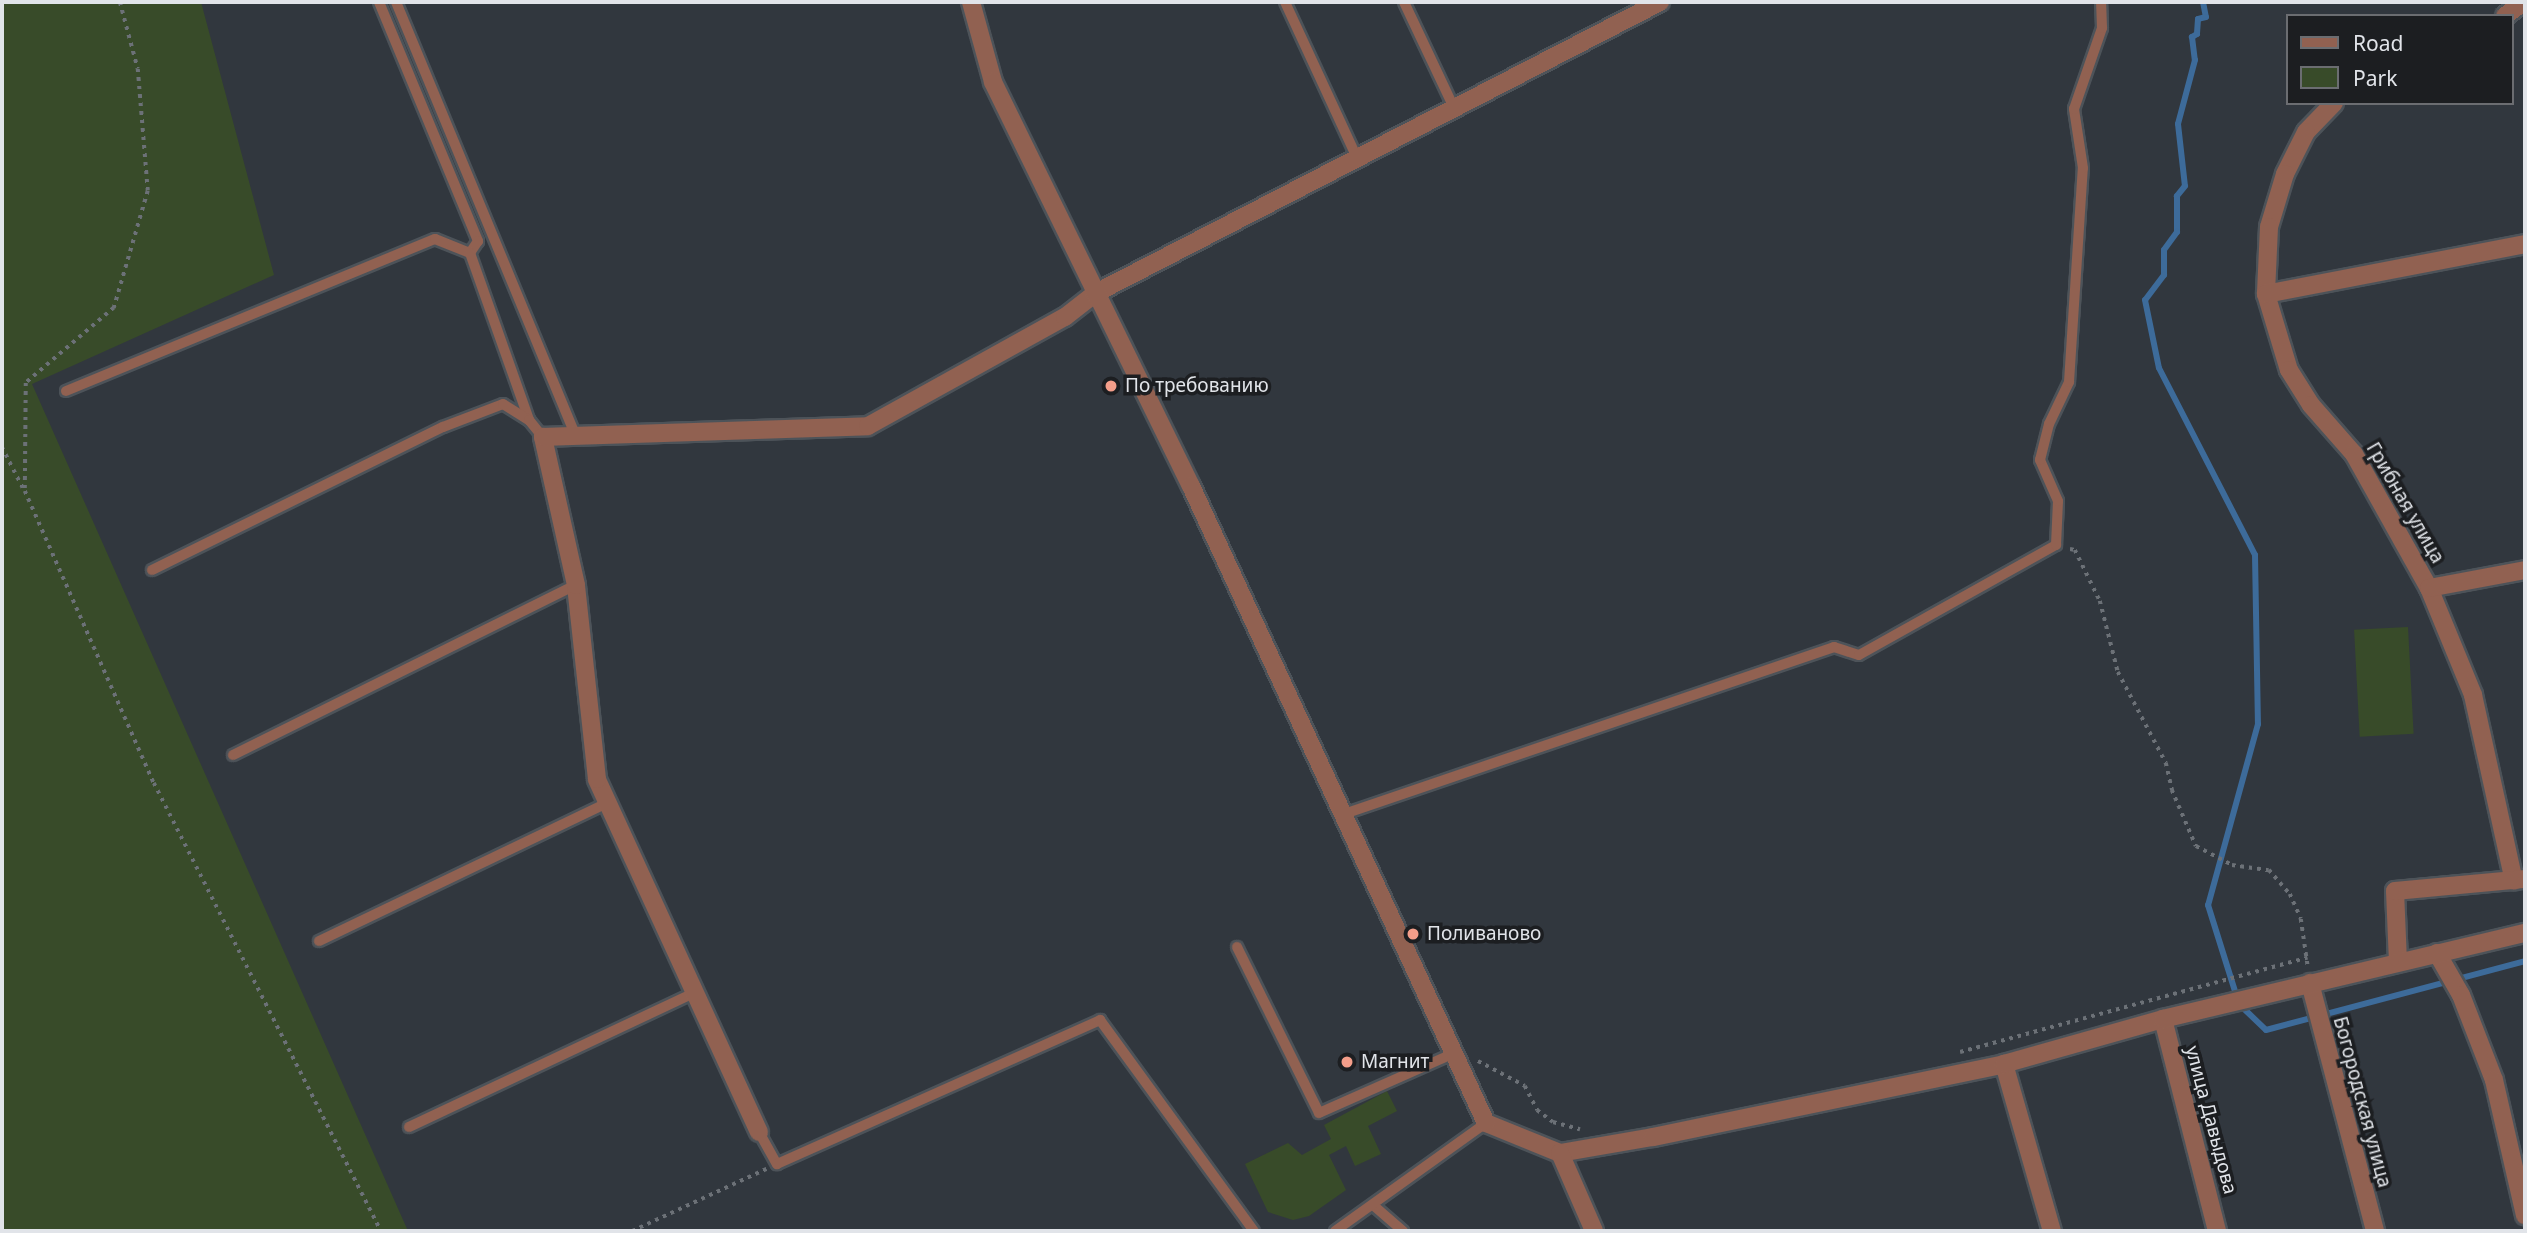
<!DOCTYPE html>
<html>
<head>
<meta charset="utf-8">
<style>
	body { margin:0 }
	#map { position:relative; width:2527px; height:1233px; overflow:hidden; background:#31373e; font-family:"Noto Sans",sans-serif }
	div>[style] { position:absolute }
	.green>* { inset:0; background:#384b29; transform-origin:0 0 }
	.stream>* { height:6px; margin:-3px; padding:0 3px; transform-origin:3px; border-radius:3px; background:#3d6b9a }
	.path>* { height:3.5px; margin-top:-1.75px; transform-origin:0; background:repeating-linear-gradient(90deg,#6c7177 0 3.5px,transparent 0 8.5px) }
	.roads { filter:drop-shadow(2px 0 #4d5359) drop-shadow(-2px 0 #4d5359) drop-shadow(0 2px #4d5359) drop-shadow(0 -2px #4d5359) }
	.service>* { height:10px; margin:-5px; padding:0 5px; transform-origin:5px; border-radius:5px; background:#916151 }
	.minor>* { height:18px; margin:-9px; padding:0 9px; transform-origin:9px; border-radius:9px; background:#916151 }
	.tertiary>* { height:18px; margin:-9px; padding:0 9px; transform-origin:9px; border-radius:9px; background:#916151 }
	.dots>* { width:19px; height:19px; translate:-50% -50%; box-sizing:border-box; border:4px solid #1c1e21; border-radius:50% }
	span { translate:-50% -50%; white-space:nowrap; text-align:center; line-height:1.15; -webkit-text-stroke:7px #1c1e21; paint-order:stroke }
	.poi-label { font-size:19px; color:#e1e4e9 }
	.left { translate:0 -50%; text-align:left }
	.street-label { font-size:19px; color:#e1e4e9 }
	.frame { position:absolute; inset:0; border:4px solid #e1e4e9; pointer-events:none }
	.legend { position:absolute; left:2286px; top:14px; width:228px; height:91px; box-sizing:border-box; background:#1c1e21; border:2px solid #6b6d71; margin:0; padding:9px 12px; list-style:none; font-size:21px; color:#e1e4e9 }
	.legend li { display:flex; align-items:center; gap:14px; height:35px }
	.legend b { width:35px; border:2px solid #6b6d71 }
</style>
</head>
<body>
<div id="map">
	<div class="green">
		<i style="clip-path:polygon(2px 2px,201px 2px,274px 275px,32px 384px,408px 1231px,2px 1231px)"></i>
		<i style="left:2408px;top:627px;width:107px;height:54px;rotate:87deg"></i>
		<i style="clip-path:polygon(1387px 1091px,1397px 1111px,1368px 1126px,1381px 1154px,1355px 1166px,1346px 1146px,1329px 1155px,1346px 1190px,1309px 1216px,1293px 1220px,1268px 1212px,1245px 1164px,1288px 1143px,1302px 1155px,1331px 1139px,1324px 1125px)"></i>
	</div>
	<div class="stream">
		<i style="left:2203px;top:2px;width:15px;rotate:79deg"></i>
		<i style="left:2206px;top:17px;width:8px;rotate:166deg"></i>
		<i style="left:2198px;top:19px;width:15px;rotate:94deg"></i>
		<i style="left:2197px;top:34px;width:6px;rotate:149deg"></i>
		<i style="left:2192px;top:37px;width:23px;rotate:83deg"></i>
		<i style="left:2195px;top:60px;width:66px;rotate:104.9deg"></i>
		<i style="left:2178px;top:124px;width:62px;rotate:83.6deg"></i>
		<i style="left:2185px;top:186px;width:13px;rotate:129deg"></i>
		<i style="left:2177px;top:196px;width:36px;rotate:90deg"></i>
		<i style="left:2177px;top:232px;width:22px;rotate:126deg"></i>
		<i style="left:2164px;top:250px;width:25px;rotate:90deg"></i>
		<i style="left:2164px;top:275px;width:31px;rotate:127deg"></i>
		<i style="left:2145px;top:300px;width:69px;rotate:78.4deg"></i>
		<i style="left:2159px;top:368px;width:210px;rotate:62.8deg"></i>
		<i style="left:2255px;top:555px;width:169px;rotate:89deg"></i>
		<i style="left:2258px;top:724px;width:188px;rotate:105.4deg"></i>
		<i style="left:2208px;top:905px;width:104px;rotate:72.6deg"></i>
		<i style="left:2239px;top:1004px;width:37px;rotate:44deg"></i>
		<i style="left:2266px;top:1030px;width:268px;rotate:-14.9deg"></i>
	</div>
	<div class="path">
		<i style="left:120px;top:2px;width:69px;rotate:75deg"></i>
		<i style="left:138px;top:69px;width:122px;rotate:85.3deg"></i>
		<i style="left:148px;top:191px;width:122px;rotate:106.2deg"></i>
		<i style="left:114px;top:308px;width:116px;rotate:139.6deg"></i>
		<i style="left:26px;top:383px;width:108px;rotate:90.5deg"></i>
		<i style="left:25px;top:491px;width:319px;rotate:66.2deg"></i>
		<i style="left:154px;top:783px;width:502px;rotate:63.13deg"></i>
		<i style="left:2px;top:447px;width:46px;rotate:62.9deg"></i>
		<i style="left:2070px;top:549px;width:5px;rotate:11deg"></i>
		<i style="left:2075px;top:550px;width:57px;rotate:63.9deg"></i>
		<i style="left:2100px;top:601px;width:73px;rotate:75.8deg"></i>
		<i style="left:2118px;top:672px;width:103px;rotate:62.2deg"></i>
		<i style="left:2166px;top:763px;width:28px;rotate:77deg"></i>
		<i style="left:2172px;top:790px;width:61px;rotate:66.8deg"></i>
		<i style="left:2196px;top:846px;width:41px;rotate:27.8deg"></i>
		<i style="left:2232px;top:865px;width:37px;rotate:8deg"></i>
		<i style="left:2269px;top:870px;width:32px;rotate:49deg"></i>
		<i style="left:2290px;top:894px;width:27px;rotate:66deg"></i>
		<i style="left:2301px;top:919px;width:49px;rotate:81.7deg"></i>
		<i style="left:1960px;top:1052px;width:360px;rotate:-15.2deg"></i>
		<i style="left:1478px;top:1061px;width:53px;rotate:28deg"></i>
		<i style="left:1525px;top:1086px;width:27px;rotate:63deg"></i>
		<i style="left:1537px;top:1110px;width:20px;rotate:37deg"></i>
		<i style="left:1553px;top:1122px;width:28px;rotate:15deg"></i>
		<i style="left:632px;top:1231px;width:148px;rotate:-24.8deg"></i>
	</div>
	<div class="roads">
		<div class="service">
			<i style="left:379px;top:2px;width:259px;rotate:67.5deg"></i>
			<i style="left:478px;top:241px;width:14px;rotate:124deg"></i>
			<i style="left:396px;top:2px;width:470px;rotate:67.5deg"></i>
			<i style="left:1285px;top:2px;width:172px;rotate:65.2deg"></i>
			<i style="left:1404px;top:2px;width:117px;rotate:64.7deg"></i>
			<i style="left:66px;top:391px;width:399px;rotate:-22.4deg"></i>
			<i style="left:435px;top:239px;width:38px;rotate:22deg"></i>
			<i style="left:470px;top:253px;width:177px;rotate:70.5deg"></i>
			<i style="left:152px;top:570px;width:324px;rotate:-26.2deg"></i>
			<i style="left:443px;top:427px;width:64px;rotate:-21deg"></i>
			<i style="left:503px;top:404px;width:31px;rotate:32deg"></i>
			<i style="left:529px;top:420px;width:22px;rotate:51deg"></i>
			<i style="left:233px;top:755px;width:383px;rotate:-26.4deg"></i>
			<i style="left:1344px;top:814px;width:518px;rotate:-18.82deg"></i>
			<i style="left:1834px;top:647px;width:26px;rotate:18deg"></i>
			<i style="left:1859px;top:655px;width:226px;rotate:-29.2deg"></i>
			<i style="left:2056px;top:545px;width:44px;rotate:-87.4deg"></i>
			<i style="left:2058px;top:501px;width:45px;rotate:-113.7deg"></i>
			<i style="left:2040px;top:460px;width:37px;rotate:-76deg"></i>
			<i style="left:2049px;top:424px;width:47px;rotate:-64.5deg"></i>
			<i style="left:2069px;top:382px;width:214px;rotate:-86.3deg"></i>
			<i style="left:2083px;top:168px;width:60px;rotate:-98.7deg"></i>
			<i style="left:2074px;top:109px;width:86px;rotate:-70.9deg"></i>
			<i style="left:2102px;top:28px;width:26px;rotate:-92deg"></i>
			<i style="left:319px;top:941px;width:319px;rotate:-25.6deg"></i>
			<i style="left:1237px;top:947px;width:185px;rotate:63.7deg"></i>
			<i style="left:1319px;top:1113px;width:145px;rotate:-23.9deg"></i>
			<i style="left:409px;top:1127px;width:315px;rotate:-25.2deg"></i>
			<i style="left:759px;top:1132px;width:37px;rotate:61deg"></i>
			<i style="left:777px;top:1164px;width:354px;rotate:-24deg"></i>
			<i style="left:1100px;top:1020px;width:261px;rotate:53.9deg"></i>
			<i style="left:1373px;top:1205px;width:40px;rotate:41deg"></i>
			<i style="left:1335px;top:1231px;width:186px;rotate:-35.6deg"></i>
		</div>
		<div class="minor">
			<i style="left:2505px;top:16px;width:23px;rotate:-38deg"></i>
			<i style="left:2334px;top:103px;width:40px;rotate:134deg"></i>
			<i style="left:2306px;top:132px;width:47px;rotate:116.6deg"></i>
			<i style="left:2285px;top:174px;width:55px;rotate:106.8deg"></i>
			<i style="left:2269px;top:227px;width:67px;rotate:92.6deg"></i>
			<i style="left:2266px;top:294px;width:79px;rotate:73.2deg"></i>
			<i style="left:2289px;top:370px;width:41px;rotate:57.8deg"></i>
			<i style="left:2311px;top:405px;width:65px;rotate:48.7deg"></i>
			<i style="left:2354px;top:454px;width:154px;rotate:60.8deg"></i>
			<i style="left:2429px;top:588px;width:116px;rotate:67.6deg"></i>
			<i style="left:2473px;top:695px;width:190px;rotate:77.6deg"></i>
			<i style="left:2266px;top:294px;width:264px;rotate:-10.9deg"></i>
			<i style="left:2429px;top:588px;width:98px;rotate:-10.6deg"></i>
			<i style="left:2437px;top:953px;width:48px;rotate:60.3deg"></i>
			<i style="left:2461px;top:995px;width:91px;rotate:68.8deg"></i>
			<i style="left:2494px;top:1080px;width:139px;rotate:77.1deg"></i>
			<i style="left:2398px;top:962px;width:71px;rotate:-92.4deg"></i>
			<i style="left:2395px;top:891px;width:131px;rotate:-5.3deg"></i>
			<i style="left:2310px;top:983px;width:256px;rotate:75.3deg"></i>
			<i style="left:2163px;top:1019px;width:219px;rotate:75.7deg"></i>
			<i style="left:2004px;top:1064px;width:174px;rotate:74deg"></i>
			<i style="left:1486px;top:1123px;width:80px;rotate:22.1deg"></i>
			<i style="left:1560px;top:1153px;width:94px;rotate:-9.8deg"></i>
			<i style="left:1653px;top:1137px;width:359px;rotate:-11.7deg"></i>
			<i style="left:2004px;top:1064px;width:165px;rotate:-15.8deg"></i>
			<i style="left:2163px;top:1019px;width:372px;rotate:-13.4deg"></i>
			<i style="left:759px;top:1132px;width:388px;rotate:-114.7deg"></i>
			<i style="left:597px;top:779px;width:195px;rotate:-96.2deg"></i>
			<i style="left:576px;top:585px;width:152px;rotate:-102.6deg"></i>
			<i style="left:543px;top:437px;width:325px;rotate:-1.9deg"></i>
			<i style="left:868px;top:426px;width:225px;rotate:-29deg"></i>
			<i style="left:1065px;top:317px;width:37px;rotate:-38deg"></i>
			<i style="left:1094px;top:294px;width:637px;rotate:-27.29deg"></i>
			<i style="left:1560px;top:1153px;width:85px;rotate:66.4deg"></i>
		</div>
		<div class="tertiary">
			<i style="left:971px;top:2px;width:83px;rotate:74.6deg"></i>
			<i style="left:993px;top:82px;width:450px;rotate:63.9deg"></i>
			<i style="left:1191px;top:486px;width:702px;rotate:65.15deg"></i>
		</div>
	</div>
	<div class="dots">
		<i style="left:1111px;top:386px;background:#f49e8a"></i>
		<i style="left:1413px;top:934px;background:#f49e8a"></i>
		<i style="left:1347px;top:1062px;background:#f49e8a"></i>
	</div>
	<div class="poi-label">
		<span class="left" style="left:1125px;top:386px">По требованию</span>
		<span class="left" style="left:1427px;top:934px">Поливаново</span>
		<span class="left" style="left:1361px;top:1062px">Магнит</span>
	</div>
	<div class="street-label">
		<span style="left:2405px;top:503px;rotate:60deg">Грибная улица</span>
		<span style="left:2362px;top:1102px;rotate:75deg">Богородская улица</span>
		<span style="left:2211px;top:1120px;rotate:75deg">улица Давыдова</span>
	</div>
	<div class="frame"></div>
	<ul class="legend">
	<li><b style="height:9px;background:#916151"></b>Road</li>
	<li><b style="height:19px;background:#384b29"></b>Park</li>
	</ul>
</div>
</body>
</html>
